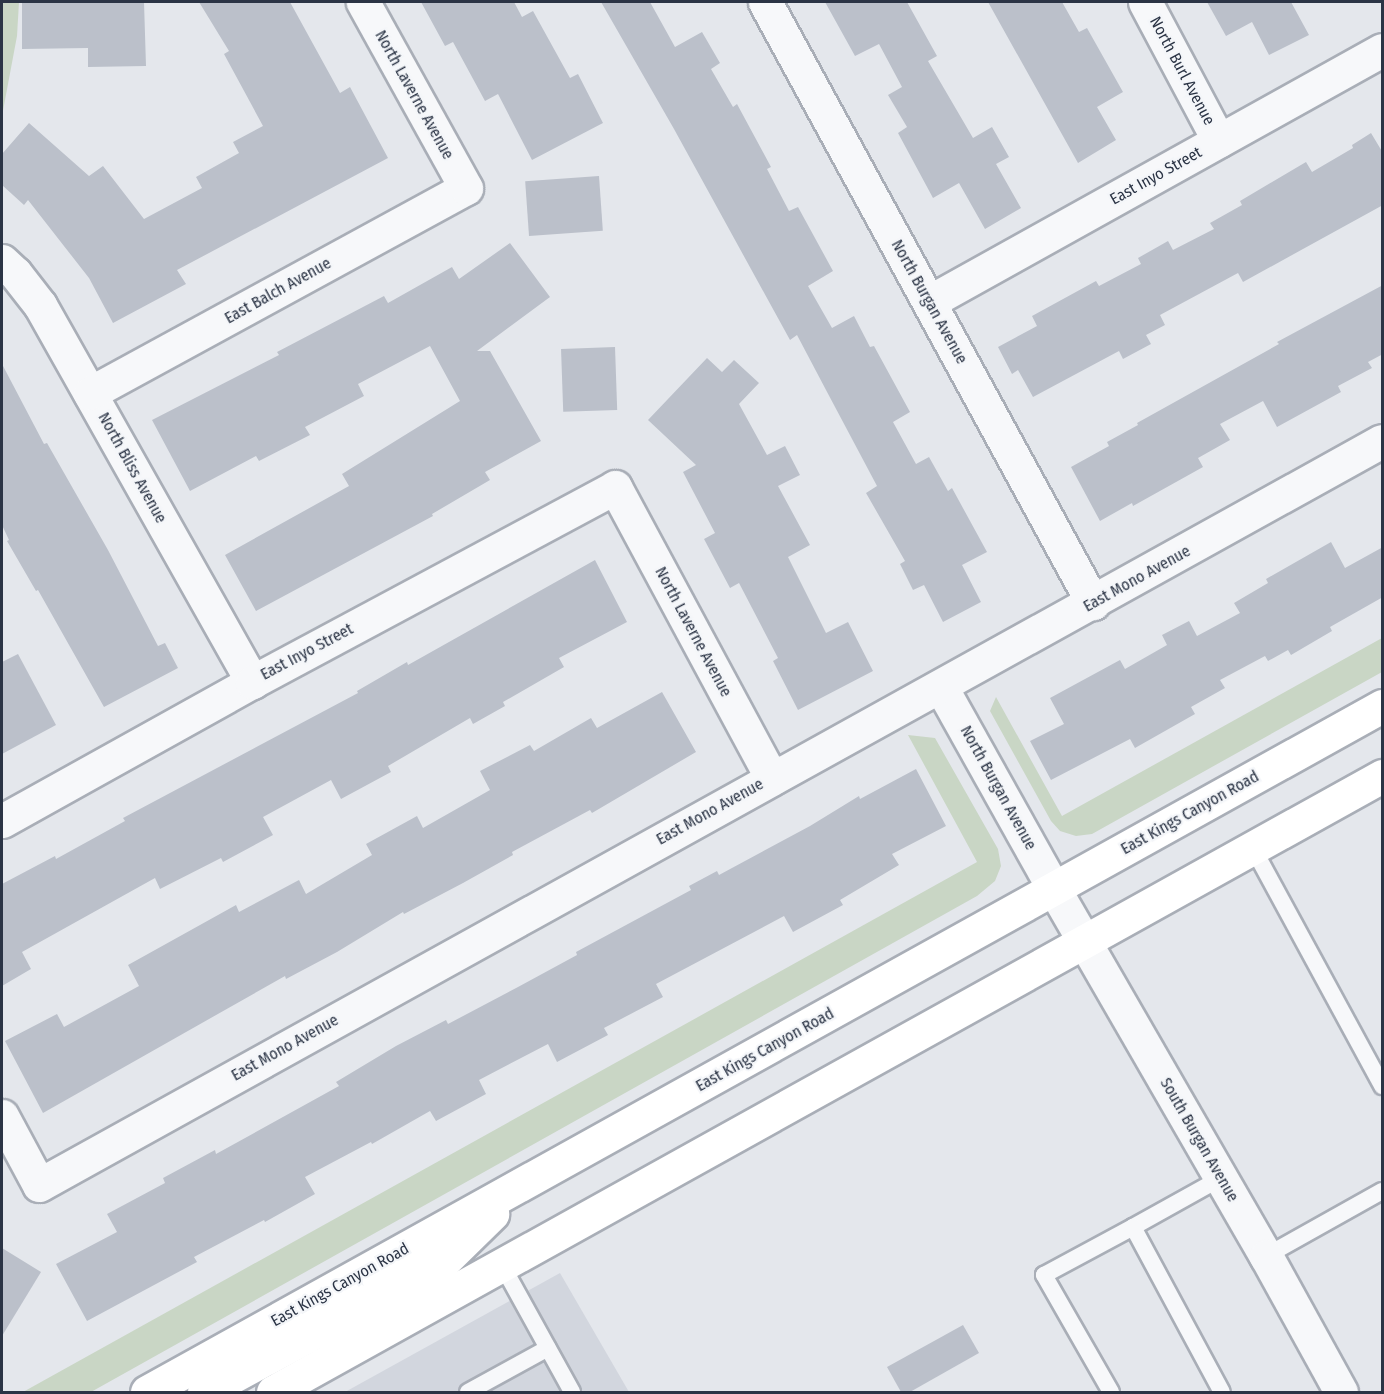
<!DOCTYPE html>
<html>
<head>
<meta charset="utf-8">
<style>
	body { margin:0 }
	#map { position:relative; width:1384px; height:1394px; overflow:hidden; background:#e4e7ec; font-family:"Fira Sans Condensed",sans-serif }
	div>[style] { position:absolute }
	.built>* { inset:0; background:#d2d6de }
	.green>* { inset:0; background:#c9d6c5 }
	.building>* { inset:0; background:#bbc0ca; transform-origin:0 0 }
	.roads { filter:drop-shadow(2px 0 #a9aeb7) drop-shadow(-2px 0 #a9aeb7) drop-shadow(0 2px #a9aeb7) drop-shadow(0 -2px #a9aeb7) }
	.lane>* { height:16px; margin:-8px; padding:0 8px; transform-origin:8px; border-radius:8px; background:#f7f8fa }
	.street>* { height:33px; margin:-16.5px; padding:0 16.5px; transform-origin:16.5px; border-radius:16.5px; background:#f7f8fa }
	.secondary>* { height:33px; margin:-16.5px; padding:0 16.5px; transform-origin:16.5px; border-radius:16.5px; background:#fff }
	span { translate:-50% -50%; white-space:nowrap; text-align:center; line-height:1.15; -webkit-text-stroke:4.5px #f4f6f9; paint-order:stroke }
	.street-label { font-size:16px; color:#2b3445 }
	.frame { position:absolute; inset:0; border:3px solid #2b3445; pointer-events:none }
</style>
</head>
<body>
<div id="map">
	<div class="built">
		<i style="clip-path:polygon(560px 1273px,629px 1392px,345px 1392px)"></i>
	</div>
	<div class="green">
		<i style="clip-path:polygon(2px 2px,19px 2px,17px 36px,2px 116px)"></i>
		<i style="clip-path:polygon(1382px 638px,1382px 672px,1092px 834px,1076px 836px,1060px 831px,1051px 821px,990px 711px,996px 697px,1062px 816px)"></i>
		<i style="clip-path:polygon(908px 735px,935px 738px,998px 849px,1001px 866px,995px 881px,977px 896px,91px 1392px,23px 1392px,977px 862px)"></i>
	</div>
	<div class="building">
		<i style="clip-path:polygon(22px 2px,144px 2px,146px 66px,88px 67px,88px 48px,22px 49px)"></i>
		<i style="clip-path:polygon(199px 2px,290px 2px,340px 93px,350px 87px,388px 158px,177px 270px,186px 284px,113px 323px,89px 278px,28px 200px,24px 205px,2px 185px,2px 154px,29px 123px,89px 176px,103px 166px,144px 219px,202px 188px,196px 177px,239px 153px,233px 142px,263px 126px,224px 54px,229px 51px)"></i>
		<i style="clip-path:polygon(421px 2px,514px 2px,522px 17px,533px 11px,570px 78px,578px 74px,603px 123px,532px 160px,498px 94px,485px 101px,453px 42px,445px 46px)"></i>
		<i style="clip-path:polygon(601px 2px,650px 2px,675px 47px,702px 32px,720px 63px,711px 69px,733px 107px,737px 104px,771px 167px,767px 169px,789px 211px,798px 207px,833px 271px,808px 286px,832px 328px,854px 316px,870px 347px,874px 346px,910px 412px,893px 422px,916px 464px,929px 457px,948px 491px,952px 488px,987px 552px,962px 565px,981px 602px,943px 622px,924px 585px,913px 590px,900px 564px,905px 561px,866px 493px,877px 486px,826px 390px,797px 335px,790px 340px,674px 129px)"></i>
		<i style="clip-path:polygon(825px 2px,907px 2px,937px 56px,928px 61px,973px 138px,992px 127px,1009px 157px,996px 164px,1021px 208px,985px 229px,959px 183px,933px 198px,898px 133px,907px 127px,888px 95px,902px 87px,879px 44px,855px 56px)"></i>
		<i style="clip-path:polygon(988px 2px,1062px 2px,1079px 32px,1087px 28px,1123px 92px,1097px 107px,1116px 140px,1078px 163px)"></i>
		<i style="clip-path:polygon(1207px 2px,1291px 2px,1309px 35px,1269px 55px,1252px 22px,1226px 36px)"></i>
		<i style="clip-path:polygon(1371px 133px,1383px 153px,1383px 205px,1243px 282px,1238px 273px,1160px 315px,1165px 325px,1146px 335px,1151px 344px,1123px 359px,1119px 351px,1033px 397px,1018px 370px,1012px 374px,998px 347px,1037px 326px,1032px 316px,1096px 281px,1099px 286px,1141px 264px,1138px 258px,1168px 241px,1173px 250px,1214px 229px,1210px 223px,1242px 205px,1240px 201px,1306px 162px,1312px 172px,1353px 148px,1352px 145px)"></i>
		<i style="left:599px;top:176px;width:55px;height:74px;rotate:86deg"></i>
		<i style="clip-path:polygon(510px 243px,550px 297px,477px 351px,490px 351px,541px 441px,485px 472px,490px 480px,432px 514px,433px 516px,256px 611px,225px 555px,349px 486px,342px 474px,460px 401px,430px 346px,358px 384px,364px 396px,305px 427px,310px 435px,259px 461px,256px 456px,190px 491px,152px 420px,279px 355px,277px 352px,384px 296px,388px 303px,452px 267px,459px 279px)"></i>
		<i style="clip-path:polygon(1383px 285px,1383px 354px,1368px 362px,1372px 368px,1338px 386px,1341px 392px,1277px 427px,1263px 401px,1220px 424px,1230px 440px,1198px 458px,1203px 467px,1133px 506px,1132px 503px,1100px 521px,1071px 467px,1109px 446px,1107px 442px,1138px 425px,1137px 423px,1279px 344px,1277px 342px)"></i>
		<i style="left:615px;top:347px;width:63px;height:54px;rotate:88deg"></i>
		<i style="clip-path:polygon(707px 358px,722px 372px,734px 360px,759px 383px,739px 404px,767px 455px,785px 446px,800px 475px,778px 486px,810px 545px,788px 557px,826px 633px,848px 622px,873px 671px,798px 710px,773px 661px,778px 658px,739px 583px,730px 588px,704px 539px,715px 533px,683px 472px,696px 465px,648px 420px)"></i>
		<i style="clip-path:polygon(2px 364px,44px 444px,47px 443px,108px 550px,158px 646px,165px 643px,178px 668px,104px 707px,38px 590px,36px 591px,7px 541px,9px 540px,2px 525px)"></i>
		<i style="clip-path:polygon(1331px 542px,1345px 568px,1383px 547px,1383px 597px,1330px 627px,1332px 631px,1291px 655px,1288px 650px,1268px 661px,1265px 656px,1220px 680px,1225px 688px,1191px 707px,1195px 714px,1135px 748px,1130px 739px,1051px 780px,1030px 741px,1064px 724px,1050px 698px,1120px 660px,1125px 669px,1167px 645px,1162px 635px,1189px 621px,1197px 636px,1240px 613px,1234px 603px,1268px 583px,1266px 579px)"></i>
		<i style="clip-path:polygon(595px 560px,627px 622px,559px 658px,564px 667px,503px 702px,505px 706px,473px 724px,470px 718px,388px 766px,391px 772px,341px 799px,331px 780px,263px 817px,273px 835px,223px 862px,221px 858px,160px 889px,155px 878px,22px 952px,31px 969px,2px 986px,2px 884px,55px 856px,56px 859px,125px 821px,123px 818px,358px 693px,357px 691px,407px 662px,408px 665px)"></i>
		<i style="clip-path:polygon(18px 654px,56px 725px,2px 754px,2px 662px)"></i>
		<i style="clip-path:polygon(662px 692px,696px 752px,592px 813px,590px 810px,512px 852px,513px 855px,463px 883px,404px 914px,403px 912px,337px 952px,286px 979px,285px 976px,43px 1113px,5px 1041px,57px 1014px,64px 1027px,139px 986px,128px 965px,236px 905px,239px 912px,299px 880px,306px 894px,372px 855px,366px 844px,417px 816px,423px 828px,490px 790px,480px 771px,530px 745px,534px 751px,591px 718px,597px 728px)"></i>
		<i style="clip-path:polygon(916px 769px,946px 826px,892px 854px,899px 865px,840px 900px,843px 905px,793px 932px,784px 916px,656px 984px,663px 997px,604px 1028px,608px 1035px,557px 1062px,548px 1044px,479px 1080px,486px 1094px,436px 1121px,430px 1111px,372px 1144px,371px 1142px,305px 1177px,315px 1194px,265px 1222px,264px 1220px,194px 1257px,197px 1262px,87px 1321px,56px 1264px,117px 1232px,107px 1214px,165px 1183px,163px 1178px,215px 1150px,216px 1154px,339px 1086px,336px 1082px,396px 1046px,446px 1020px,448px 1024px,518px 987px,577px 955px,576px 952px,691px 890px,689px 886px,717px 871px,719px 875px,810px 826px,859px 796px,860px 799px)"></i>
		<i style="clip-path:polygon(2px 1248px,41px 1272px,2px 1336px)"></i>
		<i style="clip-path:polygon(963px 1325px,979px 1353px,910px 1392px,901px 1392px,887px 1367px)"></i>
	</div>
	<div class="roads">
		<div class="lane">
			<i style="left:1253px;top:848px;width:271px;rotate:61.5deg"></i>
			<i style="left:1133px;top:1227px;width:101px;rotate:-29.1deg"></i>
			<i style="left:1266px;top:1256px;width:133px;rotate:-29.3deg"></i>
			<i style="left:502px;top:1265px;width:145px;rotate:61.1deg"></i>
			<i style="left:468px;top:1392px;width:91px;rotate:-28.8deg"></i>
			<i style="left:1111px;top:1392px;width:135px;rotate:-119.8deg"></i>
			<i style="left:1044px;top:1275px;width:101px;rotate:-28.3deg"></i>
			<i style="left:1133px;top:1227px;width:187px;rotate:61.7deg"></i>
		</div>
		<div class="street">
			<i style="left:765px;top:2px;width:685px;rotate:61.38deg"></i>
			<i style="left:1145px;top:2px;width:157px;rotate:62deg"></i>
			<i style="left:2px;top:261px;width:18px;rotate:43deg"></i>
			<i style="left:15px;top:273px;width:41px;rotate:52deg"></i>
			<i style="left:40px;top:305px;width:433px;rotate:60.6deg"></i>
			<i style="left:929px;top:302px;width:518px;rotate:-29.09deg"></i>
			<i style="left:90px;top:393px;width:428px;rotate:-28.6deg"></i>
			<i style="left:466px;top:188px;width:213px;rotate:-119deg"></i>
			<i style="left:941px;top:687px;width:231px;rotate:60.8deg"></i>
			<i style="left:1054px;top:889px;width:424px;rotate:60deg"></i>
			<i style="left:1266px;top:1256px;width:155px;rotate:61.1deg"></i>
			<i style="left:2px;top:821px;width:286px;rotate:-29.1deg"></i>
			<i style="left:252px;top:682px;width:412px;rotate:-28.2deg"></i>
			<i style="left:615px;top:487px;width:331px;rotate:61.7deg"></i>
			<i style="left:2px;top:1116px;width:78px;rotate:61.8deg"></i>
			<i style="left:39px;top:1185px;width:1535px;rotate:-28.99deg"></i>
		</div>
		<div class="secondary">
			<i style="left:147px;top:1392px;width:1413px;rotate:-29.05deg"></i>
			<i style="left:204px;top:1392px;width:272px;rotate:-28.5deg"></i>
			<i style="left:443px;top:1262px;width:69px;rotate:-44.4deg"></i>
			<i style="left:273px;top:1392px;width:1269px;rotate:-29.05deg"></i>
		</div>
	</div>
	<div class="street-label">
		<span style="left:1182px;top:71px;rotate:62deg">North Burl Avenue</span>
		<span style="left:414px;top:95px;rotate:61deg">North Laverne Avenue</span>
		<span style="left:1156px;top:176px;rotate:-29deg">East Inyo Street</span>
		<span style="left:278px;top:291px;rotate:-29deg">East Balch Avenue</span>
		<span style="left:929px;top:302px;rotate:61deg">North Burgan Avenue</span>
		<span style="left:132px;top:468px;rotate:61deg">North Bliss Avenue</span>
		<span style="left:1137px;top:579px;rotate:-29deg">East Mono Avenue</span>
		<span style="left:693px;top:632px;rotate:62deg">North Laverne Avenue</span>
		<span style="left:307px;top:652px;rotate:-28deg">East Inyo Street</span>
		<span style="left:998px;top:788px;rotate:61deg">North Burgan Avenue</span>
		<span style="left:710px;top:812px;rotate:-29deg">East Mono Avenue</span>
		<span style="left:1190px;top:813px;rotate:-29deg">East Kings Canyon Road</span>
		<span style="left:285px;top:1048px;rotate:-29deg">East Mono Avenue</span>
		<span style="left:765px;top:1050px;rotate:-29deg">East Kings Canyon Road</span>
		<span style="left:1199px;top:1140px;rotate:60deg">South Burgan Avenue</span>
		<span style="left:340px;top:1285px;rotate:-29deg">East Kings Canyon Road</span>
	</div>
	<div class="frame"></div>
</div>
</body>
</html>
